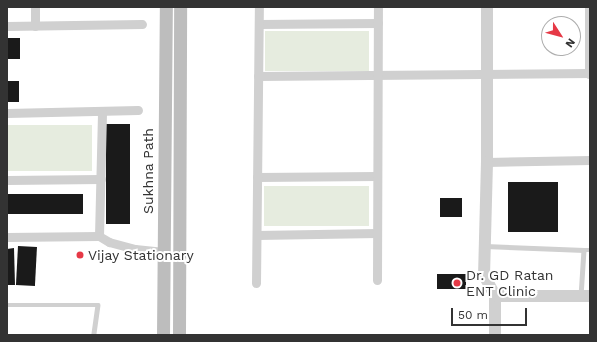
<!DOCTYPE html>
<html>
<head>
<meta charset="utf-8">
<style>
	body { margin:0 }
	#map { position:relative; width:597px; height:342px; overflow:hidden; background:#fff; font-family:"Work Sans",sans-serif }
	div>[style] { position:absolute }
	.green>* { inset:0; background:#e6ecdf; transform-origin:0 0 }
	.building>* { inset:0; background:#1a1a1a; transform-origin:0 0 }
	.service>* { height:4.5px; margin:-2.25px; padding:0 2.25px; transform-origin:2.25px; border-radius:2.25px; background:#d0d0d0 }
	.minor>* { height:9px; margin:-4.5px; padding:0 4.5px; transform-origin:4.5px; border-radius:4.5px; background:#d0d0d0 }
	.tertiary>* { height:12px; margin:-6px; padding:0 6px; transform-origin:6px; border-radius:6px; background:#d0d0d0 }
	.secondary>* { height:13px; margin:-6.5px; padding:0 6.5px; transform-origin:6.5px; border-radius:6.5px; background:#bdbdbd }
	.dots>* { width:11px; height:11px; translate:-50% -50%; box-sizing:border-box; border:2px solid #fff; border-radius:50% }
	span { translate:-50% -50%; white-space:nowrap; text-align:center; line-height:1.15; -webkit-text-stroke:4px #fff; paint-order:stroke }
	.street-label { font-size:14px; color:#333 }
	.poi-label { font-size:14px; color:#333 }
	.left { translate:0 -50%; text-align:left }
	.frame { position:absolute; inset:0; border:8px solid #333; pointer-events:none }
	.north { position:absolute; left:541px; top:16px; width:40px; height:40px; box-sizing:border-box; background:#fff; border:1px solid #adadad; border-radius:50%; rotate:126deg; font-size:11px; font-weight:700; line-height:16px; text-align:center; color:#333 }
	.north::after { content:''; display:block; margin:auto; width:14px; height:18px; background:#e63946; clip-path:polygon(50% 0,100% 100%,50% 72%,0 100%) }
	.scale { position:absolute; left:451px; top:308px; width:76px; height:18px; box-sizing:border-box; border:2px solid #333; border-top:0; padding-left:5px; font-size:12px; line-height:14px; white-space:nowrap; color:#333; -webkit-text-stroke:3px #fff; paint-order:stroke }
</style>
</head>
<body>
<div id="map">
	<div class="green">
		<i style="left:369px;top:31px;width:40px;height:104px;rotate:90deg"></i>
		<i style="left:7px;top:125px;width:85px;height:46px"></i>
		<i style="left:369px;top:186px;width:40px;height:105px;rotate:90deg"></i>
	</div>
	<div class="building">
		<i style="left:7px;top:38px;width:13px;height:21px"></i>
		<i style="left:7px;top:81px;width:12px;height:21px"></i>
		<i style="left:106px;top:124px;width:24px;height:100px"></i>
		<i style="left:508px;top:182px;width:50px;height:50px"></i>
		<i style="left:7px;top:194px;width:76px;height:20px"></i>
		<i style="left:440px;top:198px;width:22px;height:19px"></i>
		<i style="left:18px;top:246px;width:19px;height:39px;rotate:3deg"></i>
		<i style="clip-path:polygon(14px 248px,15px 285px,7px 285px,7px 249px)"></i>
		<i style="left:437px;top:274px;width:29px;height:15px"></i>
	</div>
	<div class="service">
		<i style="left:485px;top:246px;width:99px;rotate:2.3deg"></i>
		<i style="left:584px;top:250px;width:46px;rotate:93.7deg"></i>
		<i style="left:584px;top:250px;width:6px"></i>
		<i style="left:7px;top:305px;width:91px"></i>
		<i style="left:98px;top:305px;width:30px;rotate:98deg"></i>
	</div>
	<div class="minor">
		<i style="left:259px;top:24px;width:119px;rotate:-0.5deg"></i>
		<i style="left:7px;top:26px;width:135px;rotate:-0.8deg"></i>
		<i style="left:35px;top:26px;width:19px;rotate:-90deg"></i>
		<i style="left:589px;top:74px;width:67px;rotate:-90deg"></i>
		<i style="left:258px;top:76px;width:332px;rotate:-0.5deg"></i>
		<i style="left:7px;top:113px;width:131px;rotate:-1.3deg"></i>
		<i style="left:487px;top:162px;width:103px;rotate:-1.1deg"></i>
		<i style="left:257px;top:177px;width:120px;rotate:-0.5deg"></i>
		<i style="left:7px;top:180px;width:94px;rotate:-0.6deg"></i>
		<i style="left:257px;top:235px;width:120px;rotate:-1deg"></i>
		<i style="left:99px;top:236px;width:125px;rotate:-88.6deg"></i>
		<i style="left:7px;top:237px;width:92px;rotate:-0.6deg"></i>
		<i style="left:99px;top:236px;width:12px;rotate:31deg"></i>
		<i style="left:109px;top:242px;width:27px;rotate:15deg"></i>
		<i style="left:135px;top:249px;width:29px;rotate:6deg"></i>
		<i style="left:377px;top:280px;width:273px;rotate:-89.8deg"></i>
		<i style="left:256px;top:283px;width:276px;rotate:-89.4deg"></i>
	</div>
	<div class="tertiary">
		<i style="left:487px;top:7px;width:155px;rotate:90deg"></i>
		<i style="left:487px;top:162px;width:113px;rotate:91.5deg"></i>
		<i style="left:484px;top:275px;width:24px;rotate:62deg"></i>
		<i style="left:495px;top:296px;width:39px;rotate:90deg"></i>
		<i style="left:495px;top:296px;width:95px"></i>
	</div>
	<div class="secondary">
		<i style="left:163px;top:335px;width:328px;rotate:-89.5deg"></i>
		<i style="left:179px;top:335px;width:328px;rotate:-89.8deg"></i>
	</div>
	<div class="dots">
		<i style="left:80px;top:255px;background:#e63946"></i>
		<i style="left:457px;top:283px;background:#e63946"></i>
	</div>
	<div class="street-label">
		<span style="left:148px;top:171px;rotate:-90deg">Sukhna Path</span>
	</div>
	<div class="poi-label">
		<span class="left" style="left:88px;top:255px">Vijay Stationary</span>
		<span class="left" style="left:466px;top:283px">Dr. GD Ratan<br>ENT Clinic</span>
	</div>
	<div class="frame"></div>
	<div class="north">N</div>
	<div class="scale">50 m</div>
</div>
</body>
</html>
